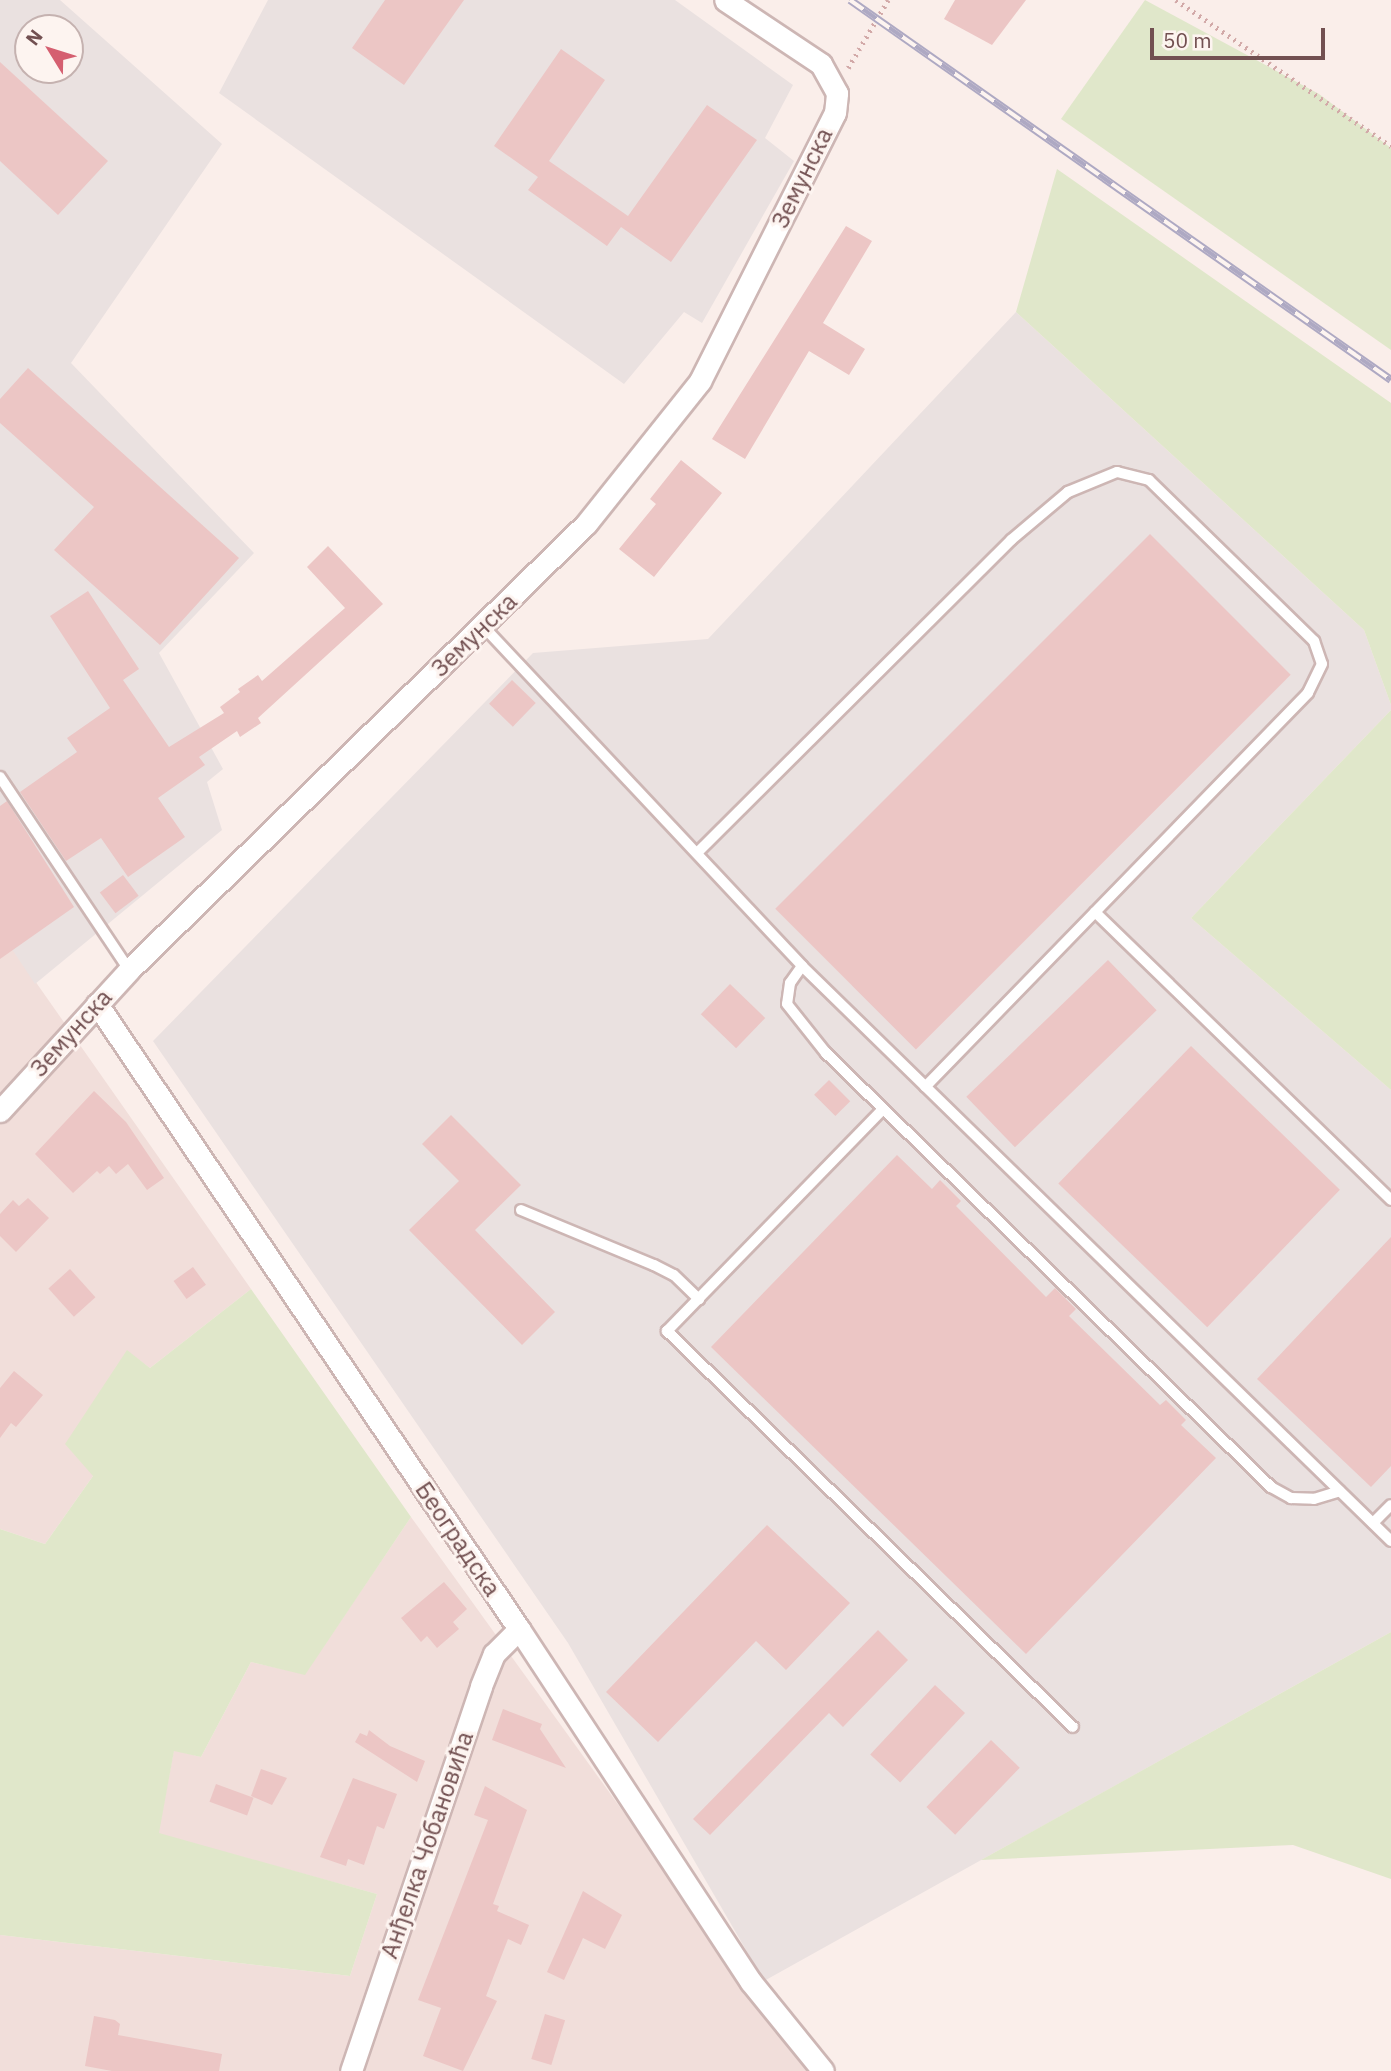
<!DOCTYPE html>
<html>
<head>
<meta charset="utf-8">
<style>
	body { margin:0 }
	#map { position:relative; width:1391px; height:2071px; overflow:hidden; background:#faeeea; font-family:"IBM Plex Sans",sans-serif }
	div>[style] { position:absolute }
	.residential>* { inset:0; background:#f1deda }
	.industrial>* { inset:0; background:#eae1e0 }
	.green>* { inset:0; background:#e0e7ca }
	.building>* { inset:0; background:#ecc6c5; transform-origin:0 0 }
	.path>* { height:4.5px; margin-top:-2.25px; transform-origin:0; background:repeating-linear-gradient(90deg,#d2a9a8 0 2px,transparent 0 7px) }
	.roads { filter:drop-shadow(2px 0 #cdb6b4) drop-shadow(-2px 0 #cdb6b4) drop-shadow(0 2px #cdb6b4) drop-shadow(0 -2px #cdb6b4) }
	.lane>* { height:10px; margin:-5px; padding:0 5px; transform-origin:5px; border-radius:5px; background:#fff }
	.street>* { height:21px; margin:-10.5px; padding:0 10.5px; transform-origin:10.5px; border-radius:10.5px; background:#fff }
	.rail>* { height:8px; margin-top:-4px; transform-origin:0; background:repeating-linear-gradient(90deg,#fdf4f0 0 16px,#aea9c3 0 32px); box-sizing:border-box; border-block:2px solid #aea9c3 }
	span { translate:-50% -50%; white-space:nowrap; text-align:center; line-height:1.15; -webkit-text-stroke:6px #fdf4f0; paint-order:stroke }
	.street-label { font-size:24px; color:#725051 }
	.north { position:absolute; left:14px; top:14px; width:70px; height:70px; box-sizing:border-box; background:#fdf4f0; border:2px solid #c5b2b0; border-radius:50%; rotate:308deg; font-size:19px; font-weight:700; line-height:28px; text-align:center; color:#725051 }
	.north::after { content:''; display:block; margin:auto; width:24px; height:32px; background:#d55f70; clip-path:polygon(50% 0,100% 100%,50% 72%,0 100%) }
	.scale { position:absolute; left:1150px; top:28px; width:175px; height:32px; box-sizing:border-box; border:4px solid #725051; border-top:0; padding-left:9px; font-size:21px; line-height:24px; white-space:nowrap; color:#725051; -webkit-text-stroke:5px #fdf4f0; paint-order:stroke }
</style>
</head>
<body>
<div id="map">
	<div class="residential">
		<i style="clip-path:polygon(0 931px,251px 1289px,150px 1368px,127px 1351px,93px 1476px,45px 1544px,0 1529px)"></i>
		<i style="clip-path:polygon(411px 1517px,810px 2071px,0 2071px,0 1935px,350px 1976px,377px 1894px,158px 1834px,174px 1750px,201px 1757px,251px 1662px,305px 1674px)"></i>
	</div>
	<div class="industrial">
		<i style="clip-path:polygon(evenodd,0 0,60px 0,222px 144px,71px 363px,254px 553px,159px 653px,223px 769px,207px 782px,222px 830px,35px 984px,0 931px,0 0,28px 28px,70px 28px,70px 70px,28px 70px,28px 28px)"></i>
		<i style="clip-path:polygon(268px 0,675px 0,793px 85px,765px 138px,794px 161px,702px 323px,684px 312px,624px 384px,219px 93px)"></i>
		<i style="clip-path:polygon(1016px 312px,1364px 630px,1391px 705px,1391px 710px,1191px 918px,1391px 1090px,1391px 1632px,764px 1981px,568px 1643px,153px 1041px,533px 653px,708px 639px)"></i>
	</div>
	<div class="green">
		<i style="clip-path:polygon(1145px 0,1319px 94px,1391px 148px,1391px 350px,1061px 119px)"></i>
		<i style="clip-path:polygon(1057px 169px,1391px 403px,1391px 705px,1364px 630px,1016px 312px)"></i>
		<i style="clip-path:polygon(1391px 710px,1391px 1090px,1191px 918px)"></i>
		<i style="clip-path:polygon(251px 1289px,411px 1517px,305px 1675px,251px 1662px,201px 1757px,174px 1751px,159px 1833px,377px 1894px,350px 1976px,0 1935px,0 1529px,45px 1544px,93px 1476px,65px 1444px,127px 1350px,150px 1368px)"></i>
		<i style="clip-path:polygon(1391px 1632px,1391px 1879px,1293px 1845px,981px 1860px)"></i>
	</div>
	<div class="building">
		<i style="clip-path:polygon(385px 0,464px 0,404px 85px,352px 48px)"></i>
		<i style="clip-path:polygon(955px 0,1026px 0,992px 45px,944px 19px)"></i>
		<i style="clip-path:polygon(561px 49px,605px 80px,549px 161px,628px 216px,707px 105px,757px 140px,671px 262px,621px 227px,607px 246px,528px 190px,538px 177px,494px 146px)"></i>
		<i style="clip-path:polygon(0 62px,108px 161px,58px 215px,0 161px)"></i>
		<i style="clip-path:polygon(846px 226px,872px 241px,823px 323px,865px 349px,849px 375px,809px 351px,745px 459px,712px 439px)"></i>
		<i style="clip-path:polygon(28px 368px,239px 558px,160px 645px,54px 550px,94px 507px,0 423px,0 399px)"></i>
		<i style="clip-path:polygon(681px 460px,722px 493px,654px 577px,619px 549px,656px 504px,650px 499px)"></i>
		<i style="left:1150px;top:534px;width:199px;height:530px;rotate:45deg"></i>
		<i style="clip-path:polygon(328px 546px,383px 604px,258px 718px,261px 723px,240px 737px,237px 731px,199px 757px,205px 765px,158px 798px,185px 837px,128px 877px,101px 838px,66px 861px,20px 792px,77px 752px,67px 738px,110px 708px,50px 616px,88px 591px,139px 669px,123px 680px,169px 747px,224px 713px,220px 707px,240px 692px,238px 689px,258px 675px,262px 681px,345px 608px,307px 567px)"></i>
		<i style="left:512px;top:680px;width:33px;height:33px;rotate:44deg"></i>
		<i style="clip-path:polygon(7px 801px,74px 907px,0 959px,0 806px)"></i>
		<i style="left:123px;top:875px;width:26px;height:29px;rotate:53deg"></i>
		<i style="left:1108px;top:960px;width:70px;height:197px;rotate:46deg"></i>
		<i style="left:730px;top:984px;width:49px;height:42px;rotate:44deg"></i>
		<i style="left:1191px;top:1046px;width:207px;height:191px;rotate:44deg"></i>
		<i style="left:829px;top:1080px;width:30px;height:21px;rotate:45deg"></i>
		<i style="clip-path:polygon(94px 1091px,126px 1122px,164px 1178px,147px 1190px,128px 1164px,116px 1174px,109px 1166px,100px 1174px,97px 1171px,73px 1193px,35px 1154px)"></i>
		<i style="clip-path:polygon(451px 1115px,521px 1185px,475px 1230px,555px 1312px,522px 1345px,409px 1230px,459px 1181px,422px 1144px)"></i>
		<i style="clip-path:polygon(897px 1155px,932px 1189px,940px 1180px,961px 1201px,956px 1206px,1046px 1297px,1055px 1288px,1076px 1309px,1069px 1316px,1160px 1405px,1166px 1400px,1186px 1420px,1181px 1425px,1216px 1458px,1026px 1654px,711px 1347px)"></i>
		<i style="clip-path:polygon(28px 1198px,49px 1218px,16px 1252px,0 1236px,0 1214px,13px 1200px,19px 1206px)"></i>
		<i style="clip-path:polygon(1391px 1237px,1391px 1466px,1371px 1487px,1257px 1379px)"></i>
		<i style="left:193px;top:1267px;width:22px;height:24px;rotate:54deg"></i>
		<i style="left:70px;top:1269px;width:38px;height:29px;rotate:48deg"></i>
		<i style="clip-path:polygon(14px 1371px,43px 1395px,16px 1427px,11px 1423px,0 1438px,0 1388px)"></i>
		<i style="clip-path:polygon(767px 1525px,850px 1603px,786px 1670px,756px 1641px,658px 1742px,606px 1692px)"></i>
		<i style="clip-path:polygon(444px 1582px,467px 1609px,453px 1622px,459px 1629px,437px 1648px,427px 1636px,421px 1642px,401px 1618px)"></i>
		<i style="clip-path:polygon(878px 1630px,908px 1660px,843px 1727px,829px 1713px,710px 1835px,693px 1819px)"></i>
		<i style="left:935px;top:1685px;width:41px;height:95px;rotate:43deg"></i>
		<i style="clip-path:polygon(503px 1709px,542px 1724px,540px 1729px,566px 1768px,492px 1740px)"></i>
		<i style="clip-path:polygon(369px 1730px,390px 1746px,425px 1761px,417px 1782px,355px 1742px,360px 1733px,367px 1736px)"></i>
		<i style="left:991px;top:1740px;width:40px;height:93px;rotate:44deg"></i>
		<i style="clip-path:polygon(261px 1769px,287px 1778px,272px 1805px,251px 1796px)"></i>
		<i style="clip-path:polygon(353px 1778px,397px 1794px,384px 1829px,377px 1826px,364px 1865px,348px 1859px,346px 1866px,320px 1857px)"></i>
		<i style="left:216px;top:1784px;width:40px;height:19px;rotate:20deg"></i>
		<i style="clip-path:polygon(485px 1786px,527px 1810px,493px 1904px,499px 1906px,497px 1911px,529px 1925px,521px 1945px,508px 1939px,486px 1996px,497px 2001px,463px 2071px,423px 2056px,441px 2008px,418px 2000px,488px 1820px,474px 1815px)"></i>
		<i style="clip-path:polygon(583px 1891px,622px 1915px,605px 1949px,583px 1938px,564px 1980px,547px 1972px)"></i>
		<i style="left:545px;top:2014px;width:21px;height:47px;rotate:17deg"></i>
		<i style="clip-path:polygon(94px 2016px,115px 2020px,120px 2024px,118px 2035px,222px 2054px,219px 2071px,112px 2071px,85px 2066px)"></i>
	</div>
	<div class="path">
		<i style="left:1176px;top:0;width:260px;rotate:34.2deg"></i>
		<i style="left:848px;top:68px;width:79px;rotate:-59.5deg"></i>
	</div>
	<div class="roads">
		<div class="lane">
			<i style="left:483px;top:626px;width:466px;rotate:46.8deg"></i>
			<i style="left:802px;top:966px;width:823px;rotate:44.31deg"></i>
			<i style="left:0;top:777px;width:232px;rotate:56.2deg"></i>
			<i style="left:698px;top:852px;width:442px;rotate:-44.9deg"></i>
			<i style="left:1011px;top:540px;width:75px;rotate:-40.1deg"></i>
			<i style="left:1068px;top:492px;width:53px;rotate:-22.2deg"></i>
			<i style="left:1117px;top:472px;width:33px;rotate:14deg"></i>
			<i style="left:1149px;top:480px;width:231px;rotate:44.3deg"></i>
			<i style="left:1314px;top:641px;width:24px;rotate:71deg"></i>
			<i style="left:1322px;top:664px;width:32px;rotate:116deg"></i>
			<i style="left:1308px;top:693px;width:549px;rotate:134.19deg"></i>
			<i style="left:1095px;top:912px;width:413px;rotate:44.2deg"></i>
			<i style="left:802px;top:966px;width:21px;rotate:125deg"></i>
			<i style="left:790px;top:983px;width:21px;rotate:98deg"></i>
			<i style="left:787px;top:1004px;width:63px;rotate:51.5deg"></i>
			<i style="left:826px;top:1053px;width:622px;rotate:44.28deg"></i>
			<i style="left:1271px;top:1487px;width:23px;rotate:29deg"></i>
			<i style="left:1291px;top:1498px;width:23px;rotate:2deg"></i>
			<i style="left:1314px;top:1499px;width:27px;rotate:-17deg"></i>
			<i style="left:883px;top:1109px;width:310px;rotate:134.2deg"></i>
			<i style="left:667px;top:1331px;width:567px;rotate:44.29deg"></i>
			<i style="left:521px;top:1210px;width:144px;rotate:22.5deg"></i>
			<i style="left:654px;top:1265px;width:22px;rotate:27deg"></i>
			<i style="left:674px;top:1275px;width:35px;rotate:44deg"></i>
			<i style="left:1373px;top:1523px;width:25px;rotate:-45deg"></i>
		</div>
		<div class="street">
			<i style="left:97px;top:1004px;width:754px;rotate:55.97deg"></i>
			<i style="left:519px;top:1629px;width:422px;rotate:56.7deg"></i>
			<i style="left:751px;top:1982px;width:114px;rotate:51deg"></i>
			<i style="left:0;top:1111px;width:191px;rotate:-47.5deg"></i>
			<i style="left:129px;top:970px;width:639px;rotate:-44.3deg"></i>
			<i style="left:586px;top:524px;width:183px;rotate:-51.4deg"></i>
			<i style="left:700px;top:381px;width:300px;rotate:-63.3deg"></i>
			<i style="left:835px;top:113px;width:20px;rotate:-84deg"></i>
			<i style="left:837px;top:93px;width:33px;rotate:-119deg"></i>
			<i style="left:821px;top:64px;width:115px;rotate:-146.3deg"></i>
			<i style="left:351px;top:2071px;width:406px;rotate:-71.3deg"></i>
			<i style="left:481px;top:1686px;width:35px;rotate:-68deg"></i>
			<i style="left:494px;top:1654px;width:35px;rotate:-45deg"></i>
		</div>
	</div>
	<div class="rail">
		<i style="left:850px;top:0;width:661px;rotate:35.08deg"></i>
	</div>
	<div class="street-label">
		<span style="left:802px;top:178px;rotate:-64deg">Земунска</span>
		<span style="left:474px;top:635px;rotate:-44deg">Земунска</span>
		<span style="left:71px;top:1033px;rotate:-48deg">Земунска</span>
		<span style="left:458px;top:1539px;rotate:56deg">Београдска</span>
		<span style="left:427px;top:1845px;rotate:-71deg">Анђелка Чобановића</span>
	</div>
	<div class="north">N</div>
	<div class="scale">50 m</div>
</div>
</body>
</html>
